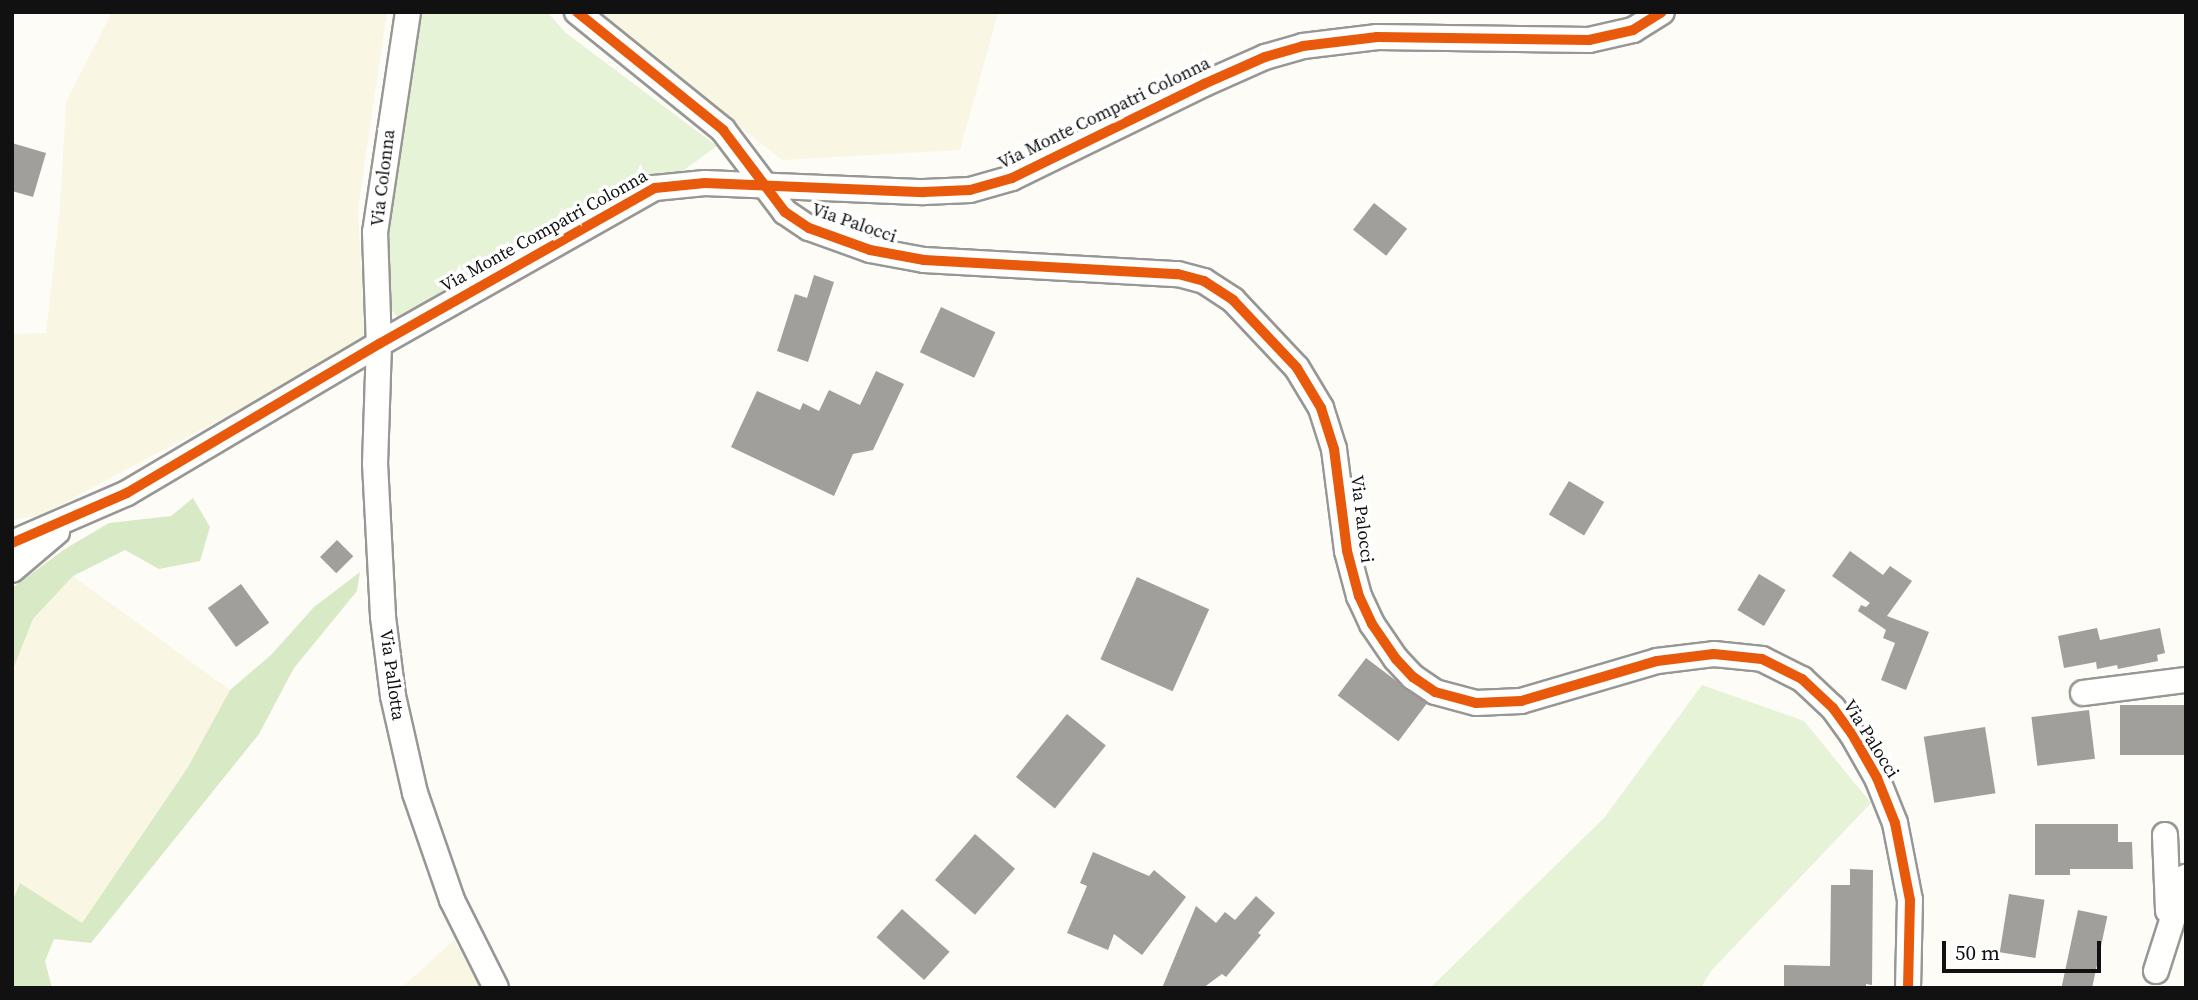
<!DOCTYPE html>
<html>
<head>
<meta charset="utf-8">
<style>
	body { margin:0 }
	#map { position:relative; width:2198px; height:1000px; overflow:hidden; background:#fdfcf7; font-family:"Source Serif 4",serif }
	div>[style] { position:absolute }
	.farmland>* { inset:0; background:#f9f7e4 }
	.green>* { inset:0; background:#e7f3d7 }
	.forest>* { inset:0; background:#d8eac5 }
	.building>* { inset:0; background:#a19f9c; transform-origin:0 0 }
	.roads { filter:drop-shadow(2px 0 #979795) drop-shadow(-2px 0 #979795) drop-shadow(0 2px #979795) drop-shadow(0 -2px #979795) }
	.minor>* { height:24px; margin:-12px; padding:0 12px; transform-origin:12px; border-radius:12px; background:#fffffe }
	.cycleway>* { height:10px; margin:-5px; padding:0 5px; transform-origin:5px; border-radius:5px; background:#e8590c }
	span { translate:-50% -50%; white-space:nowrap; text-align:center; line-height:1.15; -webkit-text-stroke:7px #fff; paint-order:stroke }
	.street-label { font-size:18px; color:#111 }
	.frame { position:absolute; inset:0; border:14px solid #111; pointer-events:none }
	.scale { position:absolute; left:1942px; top:941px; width:159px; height:32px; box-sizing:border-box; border:4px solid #111; border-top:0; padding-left:9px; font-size:21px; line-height:24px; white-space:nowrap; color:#111; -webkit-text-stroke:5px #fff; paint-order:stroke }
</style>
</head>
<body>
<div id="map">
	<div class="farmland">
		<i style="clip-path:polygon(112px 12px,387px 12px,358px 209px,365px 343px,41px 515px,12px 520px,12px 334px,46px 333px,60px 208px,66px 102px)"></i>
		<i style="clip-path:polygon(593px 12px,997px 12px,998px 13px,960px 150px,782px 160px)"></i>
		<i style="clip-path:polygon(73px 576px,230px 690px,188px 767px,81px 924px,20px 883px,12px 902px,12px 672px,33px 619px)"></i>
		<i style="clip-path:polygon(454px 940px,480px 986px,478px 988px,401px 988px)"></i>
	</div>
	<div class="green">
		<i style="clip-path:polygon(415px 12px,547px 12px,566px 33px,717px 146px,684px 170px,628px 186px,529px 238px,398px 318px,390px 308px,383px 263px)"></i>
		<i style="clip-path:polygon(1702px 685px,1804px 721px,1871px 803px,1711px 971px,1701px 988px,1430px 988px,1604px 818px)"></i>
	</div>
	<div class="forest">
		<i style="clip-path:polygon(193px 498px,210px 527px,200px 561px,159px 569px,125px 550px,73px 576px,33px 619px,12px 672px,12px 588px,65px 549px,109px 523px,171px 516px)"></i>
		<i style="clip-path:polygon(360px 572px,357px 591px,294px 668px,259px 734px,91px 943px,54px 939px,45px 961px,52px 988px,12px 988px,12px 902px,20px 883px,82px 923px,188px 767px,230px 690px,271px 655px,314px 607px)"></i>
	</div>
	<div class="building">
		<i style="clip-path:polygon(12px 143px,46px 153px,33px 197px,12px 191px)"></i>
		<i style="left:1374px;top:203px;width:42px;height:34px;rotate:38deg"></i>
		<i style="clip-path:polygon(814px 275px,834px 282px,808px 362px,777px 351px,795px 294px,807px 298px)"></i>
		<i style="left:941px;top:307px;width:60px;height:50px;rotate:25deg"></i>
		<i style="clip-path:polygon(876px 371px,904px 384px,873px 450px,853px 454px,834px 496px,731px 447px,757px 391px,800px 410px,803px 403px,819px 411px,829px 390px,860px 405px)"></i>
		<i style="left:1569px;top:481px;width:41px;height:39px;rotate:31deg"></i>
		<i style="left:337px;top:540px;width:23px;height:24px;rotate:45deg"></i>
		<i style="clip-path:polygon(1850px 551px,1883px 575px,1890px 566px,1912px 581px,1887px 616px,1929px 632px,1906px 690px,1881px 680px,1895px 643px,1883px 638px,1886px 630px,1858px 611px,1861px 605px,1866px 607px,1870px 603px,1832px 576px)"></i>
		<i style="left:1759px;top:574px;width:31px;height:42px;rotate:31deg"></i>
		<i style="left:1137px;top:577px;width:79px;height:90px;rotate:24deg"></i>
		<i style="left:241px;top:584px;width:48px;height:41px;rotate:54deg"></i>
		<i style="clip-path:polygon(2097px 628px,2100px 640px,2160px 628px,2165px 653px,2157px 655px,2158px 661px,2118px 669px,2117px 665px,2097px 669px,2096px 662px,2064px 668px,2058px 636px)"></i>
		<i style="left:1366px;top:658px;width:76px;height:47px;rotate:37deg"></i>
		<i style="left:2186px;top:705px;width:50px;height:66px;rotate:90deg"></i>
		<i style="left:2089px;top:710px;width:49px;height:58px;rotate:83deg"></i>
		<i style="left:1067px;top:714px;width:50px;height:81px;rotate:39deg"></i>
		<i style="left:1985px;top:727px;width:67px;height:62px;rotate:81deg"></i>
		<i style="clip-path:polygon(2035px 824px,2118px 824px,2118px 842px,2132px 842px,2133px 869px,2070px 869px,2070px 875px,2035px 875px)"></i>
		<i style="left:975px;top:834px;width:53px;height:61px;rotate:41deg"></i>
		<i style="clip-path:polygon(1093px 852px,1149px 876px,1154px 870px,1186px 897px,1142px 955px,1114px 934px,1108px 950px,1067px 933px,1087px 886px,1080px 883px)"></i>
		<i style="clip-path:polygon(1850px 869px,1873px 870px,1872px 985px,1866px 984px,1866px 988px,1784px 988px,1784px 965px,1830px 966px,1831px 885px,1850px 885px)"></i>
		<i style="left:2009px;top:894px;width:36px;height:59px;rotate:9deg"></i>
		<i style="clip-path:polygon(1256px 896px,1275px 913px,1258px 933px,1261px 935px,1226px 977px,1222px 974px,1203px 988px,1162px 988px,1196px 906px,1216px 923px,1225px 912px,1235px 920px)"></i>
		<i style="left:902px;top:909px;width:64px;height:38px;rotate:42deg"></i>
		<i style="left:2078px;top:910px;width:30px;height:79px;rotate:12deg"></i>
	</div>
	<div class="roads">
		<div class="minor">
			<i style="left:408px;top:12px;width:222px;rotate:98.5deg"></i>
			<i style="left:375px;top:232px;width:112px;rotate:88deg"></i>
			<i style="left:379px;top:344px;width:119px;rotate:91.9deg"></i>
			<i style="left:375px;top:463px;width:154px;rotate:87deg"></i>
			<i style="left:383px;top:617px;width:80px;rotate:82.8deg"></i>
			<i style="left:393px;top:696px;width:99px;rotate:77.2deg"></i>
			<i style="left:415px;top:793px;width:113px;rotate:70.9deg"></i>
			<i style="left:452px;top:900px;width:98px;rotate:63.4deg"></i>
			<i style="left:577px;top:12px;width:188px;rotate:38.9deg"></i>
			<i style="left:723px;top:130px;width:103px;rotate:52.9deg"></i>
			<i style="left:785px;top:212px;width:29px;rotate:34deg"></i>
			<i style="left:809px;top:228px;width:65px;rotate:19.8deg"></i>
			<i style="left:870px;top:250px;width:55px;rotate:10.5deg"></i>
			<i style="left:924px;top:260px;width:254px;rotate:3.2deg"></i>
			<i style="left:1178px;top:274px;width:27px;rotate:15deg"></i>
			<i style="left:1204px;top:281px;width:35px;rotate:33deg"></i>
			<i style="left:1233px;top:300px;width:93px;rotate:46.7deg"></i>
			<i style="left:1297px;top:368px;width:47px;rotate:59deg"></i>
			<i style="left:1321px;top:408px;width:43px;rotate:72.4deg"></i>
			<i style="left:1334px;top:449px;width:103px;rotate:82.7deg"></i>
			<i style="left:1347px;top:551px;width:47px;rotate:75.1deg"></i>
			<i style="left:1359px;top:596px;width:31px;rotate:65deg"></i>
			<i style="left:1372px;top:624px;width:42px;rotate:55.6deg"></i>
			<i style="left:1396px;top:659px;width:25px;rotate:47deg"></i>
			<i style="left:1413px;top:677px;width:27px;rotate:34deg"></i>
			<i style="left:1435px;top:692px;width:42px;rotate:15deg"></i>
			<i style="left:1476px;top:703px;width:45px;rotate:-2.5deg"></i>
			<i style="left:1521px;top:701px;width:142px;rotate:-16.4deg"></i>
			<i style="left:1657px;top:661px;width:57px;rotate:-7deg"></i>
			<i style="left:1714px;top:654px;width:48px;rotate:5.9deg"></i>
			<i style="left:1762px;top:659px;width:45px;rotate:26.6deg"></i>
			<i style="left:1802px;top:679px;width:42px;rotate:43.1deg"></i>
			<i style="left:1833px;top:708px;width:32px;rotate:54deg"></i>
			<i style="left:1852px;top:734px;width:51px;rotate:60.4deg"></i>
			<i style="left:1877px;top:778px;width:48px;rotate:68.2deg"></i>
			<i style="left:1895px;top:823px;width:78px;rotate:79deg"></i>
			<i style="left:1910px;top:900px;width:88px;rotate:91.3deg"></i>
			<i style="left:12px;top:543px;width:125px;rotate:-23.5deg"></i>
			<i style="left:127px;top:493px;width:293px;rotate:-30.6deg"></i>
			<i style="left:379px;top:344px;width:317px;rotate:-29.5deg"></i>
			<i style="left:655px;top:188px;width:50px;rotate:-5.7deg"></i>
			<i style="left:705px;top:183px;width:219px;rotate:2.4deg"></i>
			<i style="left:924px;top:192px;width:46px;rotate:-2.5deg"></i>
			<i style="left:970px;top:190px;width:44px;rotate:-15.9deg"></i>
			<i style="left:1012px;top:178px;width:214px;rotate:-26.1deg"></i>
			<i style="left:1204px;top:84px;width:67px;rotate:-23.9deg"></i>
			<i style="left:1265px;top:57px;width:40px;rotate:-16deg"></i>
			<i style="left:1303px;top:46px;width:75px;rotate:-6.9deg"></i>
			<i style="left:1377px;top:37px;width:212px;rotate:0.8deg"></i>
			<i style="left:1589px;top:40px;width:45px;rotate:-12.8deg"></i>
			<i style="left:1633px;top:30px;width:34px;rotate:-32deg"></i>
			<i style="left:12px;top:570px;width:59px;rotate:-40.2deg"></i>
			<i style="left:2083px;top:693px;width:104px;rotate:-7.2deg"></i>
			<i style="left:2165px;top:835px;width:76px;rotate:87.7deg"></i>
			<i style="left:2156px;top:971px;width:99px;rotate:-72.3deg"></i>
		</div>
	</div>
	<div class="cycleway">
		<i style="left:577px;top:12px;width:188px;rotate:38.9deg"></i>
		<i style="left:723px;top:130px;width:103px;rotate:52.9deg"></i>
		<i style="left:785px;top:212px;width:29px;rotate:34deg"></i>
		<i style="left:809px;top:228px;width:65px;rotate:19.8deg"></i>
		<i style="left:870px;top:250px;width:55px;rotate:10.5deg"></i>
		<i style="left:924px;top:260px;width:254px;rotate:3.2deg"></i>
		<i style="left:1178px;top:274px;width:27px;rotate:15deg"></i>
		<i style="left:1204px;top:281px;width:35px;rotate:33deg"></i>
		<i style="left:1233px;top:300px;width:93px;rotate:46.7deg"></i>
		<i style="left:1297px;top:368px;width:47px;rotate:59deg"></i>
		<i style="left:1321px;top:408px;width:43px;rotate:72.4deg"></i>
		<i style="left:1334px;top:449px;width:103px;rotate:82.7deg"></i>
		<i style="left:1347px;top:551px;width:47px;rotate:75.1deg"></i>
		<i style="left:1359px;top:596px;width:31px;rotate:65deg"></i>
		<i style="left:1372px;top:624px;width:42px;rotate:55.6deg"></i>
		<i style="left:1396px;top:659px;width:25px;rotate:47deg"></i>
		<i style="left:1413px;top:677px;width:27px;rotate:34deg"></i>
		<i style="left:1435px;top:692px;width:42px;rotate:15deg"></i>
		<i style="left:1476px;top:703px;width:45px;rotate:-2.5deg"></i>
		<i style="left:1521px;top:701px;width:142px;rotate:-16.4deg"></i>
		<i style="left:1657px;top:661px;width:57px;rotate:-7deg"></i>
		<i style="left:1714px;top:654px;width:48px;rotate:5.9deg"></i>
		<i style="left:1762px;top:659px;width:45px;rotate:26.6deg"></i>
		<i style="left:1802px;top:679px;width:42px;rotate:43.1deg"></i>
		<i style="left:1833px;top:708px;width:32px;rotate:54deg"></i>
		<i style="left:1852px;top:734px;width:51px;rotate:60.4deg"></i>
		<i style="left:1877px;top:778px;width:48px;rotate:68.2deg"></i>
		<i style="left:1895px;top:823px;width:78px;rotate:79deg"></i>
		<i style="left:1910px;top:900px;width:88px;rotate:91.3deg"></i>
		<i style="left:12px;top:543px;width:125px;rotate:-23.5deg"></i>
		<i style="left:127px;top:493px;width:293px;rotate:-30.6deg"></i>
		<i style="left:379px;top:344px;width:317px;rotate:-29.5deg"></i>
		<i style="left:655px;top:188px;width:50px;rotate:-5.7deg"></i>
		<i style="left:705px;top:183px;width:219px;rotate:2.4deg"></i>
		<i style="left:924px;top:192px;width:46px;rotate:-2.5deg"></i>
		<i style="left:970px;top:190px;width:44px;rotate:-15.9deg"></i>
		<i style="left:1012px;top:178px;width:214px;rotate:-26.1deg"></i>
		<i style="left:1204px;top:84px;width:67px;rotate:-23.9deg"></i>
		<i style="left:1265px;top:57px;width:40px;rotate:-16deg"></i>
		<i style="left:1303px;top:46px;width:75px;rotate:-6.9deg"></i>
		<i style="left:1377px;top:37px;width:212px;rotate:0.8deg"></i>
		<i style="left:1589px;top:40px;width:45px;rotate:-12.8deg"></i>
		<i style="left:1633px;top:30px;width:34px;rotate:-32deg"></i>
	</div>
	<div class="street-label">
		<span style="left:1104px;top:113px;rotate:-26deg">Via Monte Compatri Colonna</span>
		<span style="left:383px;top:178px;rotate:-83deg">Via Colonna</span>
		<span style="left:854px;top:223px;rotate:19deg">Via Palocci</span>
		<span style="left:544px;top:231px;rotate:-29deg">Via Monte Compatri Colonna</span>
		<span style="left:1362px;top:519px;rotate:83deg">Via Palocci</span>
		<span style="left:392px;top:675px;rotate:82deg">Via Pallotta</span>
		<span style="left:1871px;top:739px;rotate:58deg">Via Palocci</span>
	</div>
	<div class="frame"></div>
	<div class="scale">50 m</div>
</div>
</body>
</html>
